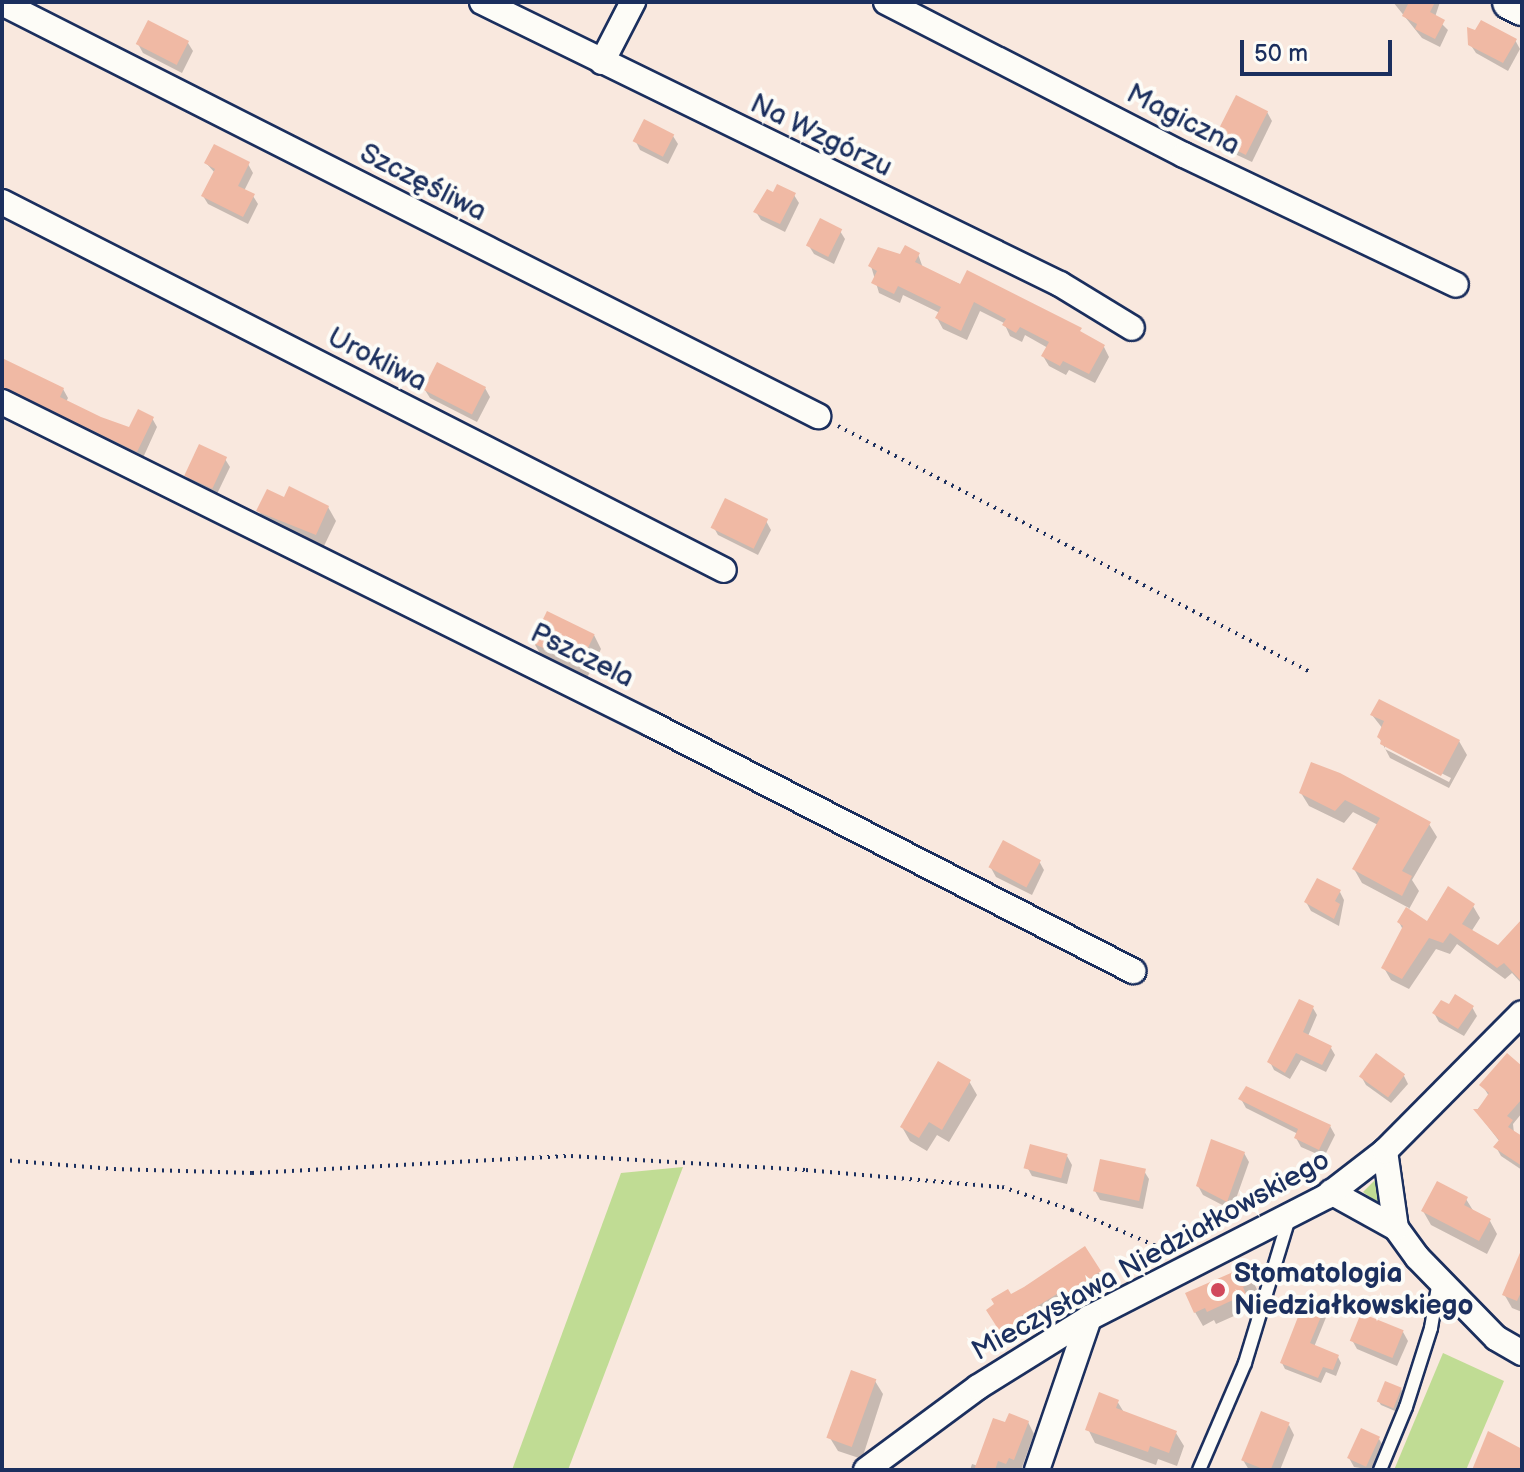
<!DOCTYPE html>
<html>
<head>
<meta charset="utf-8">
<style>
	body { margin:0 }
	#map { position:relative; width:1524px; height:1472px; overflow:hidden; background:#f9e8de; font-family:"Balsamiq Sans",sans-serif }
	div>[style] { position:absolute }
	.green>* { inset:0; background:#c0dc94 }
	.shadow>* { inset:0; background:#0003 }
	.building>* { inset:0; background:#f0b9a4; transform-origin:0 0 }
	.path>* { height:4px; margin-top:-2px; transform-origin:0; background:repeating-linear-gradient(90deg,#1b2f5e 0 2px,transparent 0 8px) }
	.roads { filter:drop-shadow(2px 0 #1b2f5e) drop-shadow(-2px 0 #1b2f5e) drop-shadow(0 2px #1b2f5e) drop-shadow(0 -2px #1b2f5e) }
	.lane>* { height:12px; margin:-6px; padding:0 6px; transform-origin:6px; border-radius:6px; background:#fdfcf7 }
	.street>* { height:24px; margin:-12px; padding:0 12px; transform-origin:12px; border-radius:12px; background:#fdfcf7 }
	.secondary>* { height:34px; margin:-17px; padding:0 17px; transform-origin:17px; border-radius:17px; background:#fdfcf7 }
	.dots>* { width:22px; height:22px; translate:-50% -50%; box-sizing:border-box; border:4px solid #fdfcf7; border-radius:50% }
	span { translate:-50% -50%; white-space:nowrap; text-align:center; line-height:1.15; -webkit-text-stroke:8px #fdfcf7; paint-order:stroke }
	.street-label { font-size:28px; color:#1b2f5e }
	.poi-label { font-size:28px; color:#1b2f5e; font-weight:700 }
	.left { translate:0 -50%; text-align:left }
	.frame { position:absolute; inset:0; border:4px solid #1b2f5e; pointer-events:none }
	.scale { position:absolute; left:1240px; top:40px; width:152px; height:36px; box-sizing:border-box; border:4px solid #1b2f5e; border-top:0; padding-left:10px; font-size:24px; line-height:28px; white-space:nowrap; color:#1b2f5e; -webkit-text-stroke:6px #fdfcf7; paint-order:stroke }
</style>
</head>
<body>
<div id="map">
	<div class="green">
		<i style="clip-path:polygon(683px 1167px,568px 1470px,512px 1470px,621px 1173px)"></i>
		<i style="clip-path:polygon(1377px 1178px,1381px 1203px,1379px 1204px,1363px 1192px)"></i>
		<i style="clip-path:polygon(1443px 1353px,1504px 1381px,1466px 1470px,1394px 1470px)"></i>
	</div>
	<div class="shadow">
		<i style="clip-path:polygon(1393px 2px,1440px 2px,1435px 17px,1448px 30px,1440px 47px,1422px 38px)"></i>
		<i style="clip-path:polygon(1515px 40px,1520px 49px,1508px 71px,1476px 53px,1470px 44px)"></i>
		<i style="clip-path:polygon(188px 43px,193px 51px,182px 73px,143px 53px,138px 44px)"></i>
		<i style="clip-path:polygon(1267px 112px,1272px 121px,1252px 162px,1222px 148px,1217px 139px)"></i>
		<i style="clip-path:polygon(673px 136px,678px 144px,668px 164px,640px 150px,636px 142px)"></i>
		<i style="clip-path:polygon(206px 163px,248px 164px,253px 173px,244px 191px,253px 196px,258px 204px,248px 224px,208px 204px,203px 196px,215px 173px)"></i>
		<i style="clip-path:polygon(774px 194px,794px 195px,799px 203px,785px 232px,761px 220px,756px 212px)"></i>
		<i style="clip-path:polygon(840px 231px,845px 239px,834px 264px,814px 254px,809px 246px)"></i>
		<i style="clip-path:polygon(918px 254px,923px 268px,1104px 347px,1109px 357px,1095px 383px,1069px 370px,1066px 375px,1049px 366px,1043px 356px,1048px 348px,1025px 335px,1022px 342px,1010px 336px,1004px 323px,980px 311px,967px 340px,943px 329px,937px 318px,940px 313px,903px 295px,900px 303px,879px 293px,871px 266px)"></i>
		<i style="clip-path:polygon(2px 360px,63px 389px,68px 398px,66px 402px,101px 418px,130px 429px,152px 418px,157px 427px,142px 460px,2px 393px)"></i>
		<i style="clip-path:polygon(485px 388px,490px 397px,477px 422px,430px 398px,425px 390px)"></i>
		<i style="clip-path:polygon(225px 459px,230px 467px,216px 496px,191px 484px,186px 475px)"></i>
		<i style="clip-path:polygon(285px 499px,328px 507px,336px 521px,323px 548px,266px 525px,259px 511px)"></i>
		<i style="clip-path:polygon(766px 521px,771px 530px,758px 555px,718px 535px,713px 526px)"></i>
		<i style="clip-path:polygon(594px 635px,601px 649px,587px 678px,542px 657px,534px 643px)"></i>
		<i style="clip-path:polygon(evenodd,1372px 715px,1459px 741px,1467px 755px,1449px 788px,1390px 758px,1379px 737px,1383px 729px,1372px 715px,1385px 745px,1451px 778px,1449px 782px,1385px 749px,1385px 745px)"></i>
		<i style="clip-path:polygon(1312px 764px,1429px 824px,1437px 837px,1412px 880px,1419px 891px,1408px 911px,1428px 924px,1473px 906px,1480px 918px,1471px 932px,1498px 947px,1522px 922px,1522px 984px,1512px 973px,1505px 979px,1457px 944px,1450px 954px,1436px 949px,1409px 989px,1391px 980px,1384px 968px,1403px 930px,1399px 922px,1409px 908px,1362px 883px,1354px 869px,1378px 825px,1353px 812px,1344px 823px,1309px 806px,1301px 793px)"></i>
		<i style="clip-path:polygon(1039px 861px,1044px 870px,1032px 895px,996px 877px,991px 868px)"></i>
		<i style="clip-path:polygon(1340px 892px,1344px 900px,1339px 926px,1311px 911px,1306px 902px)"></i>
		<i style="clip-path:polygon(1449px 1006px,1472px 1007px,1477px 1016px,1464px 1036px,1439px 1022px,1434px 1013px)"></i>
		<i style="clip-path:polygon(1313px 1008px,1317px 1015px,1308px 1036px,1331px 1048px,1335px 1055px,1326px 1072px,1301px 1060px,1290px 1079px,1274px 1070px,1270px 1062px)"></i>
		<i style="clip-path:polygon(1522px 1068px,1522px 1113px,1513px 1124px,1514px 1133px,1522px 1138px,1522px 1170px,1501px 1156px,1496px 1147px,1500px 1142px,1476px 1111px,1489px 1096px,1482px 1085px)"></i>
		<i style="clip-path:polygon(1361px 1076px,1404px 1076px,1408px 1084px,1391px 1103px,1366px 1085px)"></i>
		<i style="clip-path:polygon(969px 1081px,977px 1095px,949px 1142px,937px 1135px,927px 1151px,910px 1141px,902px 1127px)"></i>
		<i style="clip-path:polygon(1241px 1099px,1330px 1126px,1335px 1135px,1324px 1157px,1301px 1147px,1296px 1138px,1298px 1134px,1246px 1108px)"></i>
		<i style="clip-path:polygon(1244px 1153px,1249px 1162px,1232px 1210px,1203px 1195px,1198px 1186px)"></i>
		<i style="clip-path:polygon(1067px 1156px,1072px 1165px,1067px 1184px,1032px 1176px,1027px 1167px)"></i>
		<i style="clip-path:polygon(1144px 1171px,1149px 1179px,1143px 1209px,1100px 1200px,1095px 1191px)"></i>
		<i style="clip-path:polygon(1466px 1199px,1474px 1212px,1490px 1221px,1497px 1234px,1487px 1254px,1431px 1225px,1423px 1211px)"></i>
		<i style="clip-path:polygon(1084px 1249px,1104px 1281px,1066px 1306px,1063px 1302px,1019px 1329px,1022px 1335px,1008px 1343px,989px 1310px)"></i>
		<i style="clip-path:polygon(1522px 1253px,1522px 1312px,1512px 1308px,1504px 1294px)"></i>
		<i style="clip-path:polygon(1247px 1268px,1260px 1296px,1249px 1301px,1252px 1308px,1216px 1324px,1214px 1320px,1203px 1326px,1195px 1312px)"></i>
		<i style="clip-path:polygon(1324px 1308px,1327px 1315px,1314px 1347px,1338px 1357px,1341px 1363px,1336px 1376px,1326px 1372px,1321px 1383px,1285px 1369px,1282px 1363px)"></i>
		<i style="clip-path:polygon(1403px 1332px,1408px 1341px,1397px 1366px,1357px 1349px,1352px 1340px)"></i>
		<i style="clip-path:polygon(875px 1381px,883px 1394px,862px 1459px,838px 1451px,830px 1438px)"></i>
		<i style="clip-path:polygon(1401px 1389px,1403px 1393px,1395px 1411px,1381px 1405px,1379px 1402px)"></i>
		<i style="clip-path:polygon(1117px 1401px,1125px 1414px,1176px 1433px,1184px 1446px,1177px 1466px,1158px 1459px,1156px 1465px,1095px 1443px,1088px 1429px)"></i>
		<i style="clip-path:polygon(1028px 1422px,1034px 1434px,1021px 1470px,970px 1470px,972px 1464px,978px 1466px,1007px 1425px)"></i>
		<i style="clip-path:polygon(1289px 1425px,1294px 1435px,1280px 1470px,1249px 1470px,1243px 1460px)"></i>
		<i style="clip-path:polygon(1379px 1439px,1384px 1447px,1374px 1470px,1354px 1467px,1349px 1458px)"></i>
	</div>
	<div class="building">
		<i style="clip-path:polygon(1409px 2px,1435px 2px,1430px 12px,1445px 20px,1435px 39px,1415px 29px,1417px 24px,1402px 16px)"></i>
		<i style="left:148px;top:20px;width:46px;height:27px;rotate:27deg"></i>
		<i style="clip-path:polygon(1481px 20px,1517px 39px,1503px 63px,1468px 45px,1467px 27px,1475px 30px)"></i>
		<i style="left:1236px;top:95px;width:36px;height:49px;rotate:27deg"></i>
		<i style="left:644px;top:119px;width:34px;height:25px;rotate:27deg"></i>
		<i style="clip-path:polygon(214px 144px,250px 162px,238px 186px,255px 194px,243px 217px,201px 196px,215px 169px,204px 163px)"></i>
		<i style="clip-path:polygon(777px 184px,796px 193px,780px 224px,753px 212px,767px 189px,773px 192px)"></i>
		<i style="left:820px;top:218px;width:25px;height:31px;rotate:27deg"></i>
		<i style="clip-path:polygon(905px 245px,920px 253px,915px 262px,960px 284px,967px 270px,1082px 328px,1080px 331px,1105px 345px,1089px 374px,1063px 361px,1060px 366px,1041px 356px,1049px 342px,1020px 327px,1016px 333px,1002px 325px,1006px 319px,974px 302px,961px 331px,935px 318px,941px 307px,898px 286px,894px 294px,871px 283px,877px 271px,868px 266px,878px 247px,900px 254px)"></i>
		<i style="clip-path:polygon(2px 358px,64px 388px,60px 397px,101px 417px,129px 427px,138px 409px,154px 417px,137px 452px,2px 387px)"></i>
		<i style="left:437px;top:362px;width:55px;height:31px;rotate:27deg"></i>
		<i style="left:199px;top:444px;width:31px;height:35px;rotate:25deg"></i>
		<i style="clip-path:polygon(289px 486px,329px 506px,316px 535px,256px 511px,267px 489px,284px 497px)"></i>
		<i style="left:725px;top:498px;width:48px;height:33px;rotate:26deg"></i>
		<i style="left:547px;top:611px;width:53px;height:35px;rotate:26deg"></i>
		<i style="clip-path:polygon(1379px 699px,1460px 740px,1441px 776px,1380px 744px,1381px 740px,1377px 737px,1384px 721px,1370px 715px)"></i>
		<i style="clip-path:polygon(1311px 762px,1340px 773px,1431px 822px,1402px 871px,1412px 876px,1402px 896px,1352px 869px,1380px 818px,1345px 800px,1335px 811px,1299px 793px)"></i>
		<i style="left:1003px;top:840px;width:43px;height:31px;rotate:28deg"></i>
		<i style="clip-path:polygon(1317px 878px,1341px 890px,1335px 901px,1340px 904px,1334px 919px,1304px 902px)"></i>
		<i style="clip-path:polygon(1448px 886px,1475px 904px,1462px 924px,1498px 945px,1522px 919px,1522px 982px,1504px 963px,1497px 968px,1450px 933px,1443px 943px,1429px 938px,1402px 979px,1381px 968px,1403px 926px,1397px 922px,1406px 907px,1427px 921px)"></i>
		<i style="clip-path:polygon(1455px 994px,1474px 1006px,1458px 1029px,1432px 1013px,1441px 1000px,1449px 1004px)"></i>
		<i style="clip-path:polygon(1299px 999px,1314px 1006px,1303px 1032px,1332px 1046px,1322px 1065px,1296px 1053px,1285px 1073px,1267px 1062px)"></i>
		<i style="left:1376px;top:1053px;width:36px;height:29px;rotate:36deg"></i>
		<i style="clip-path:polygon(1507px 1053px,1522px 1066px,1522px 1099px,1507px 1116px,1513px 1120px,1508px 1127px,1522px 1136px,1522px 1166px,1493px 1147px,1499px 1140px,1473px 1109px,1478px 1109px,1489px 1093px,1479px 1085px)"></i>
		<i style="clip-path:polygon(938px 1061px,971px 1080px,942px 1130px,929px 1122px,919px 1138px,900px 1127px)"></i>
		<i style="clip-path:polygon(1246px 1086px,1331px 1125px,1319px 1150px,1294px 1138px,1298px 1129px,1238px 1099px)"></i>
		<i style="clip-path:polygon(1211px 1139px,1245px 1152px,1227px 1202px,1196px 1186px)"></i>
		<i style="left:1030px;top:1144px;width:39px;height:25px;rotate:15deg"></i>
		<i style="left:1100px;top:1159px;width:47px;height:33px;rotate:12deg"></i>
		<i style="clip-path:polygon(1437px 1181px,1468px 1197px,1464px 1205px,1491px 1219px,1479px 1241px,1421px 1211px)"></i>
		<i style="clip-path:polygon(1085px 1246px,1101px 1271px,1060px 1299px,1057px 1294px,1015px 1320px,1019px 1326px,1002px 1335px,986px 1310px,994px 1304px,991px 1299px,1008px 1289px,1011px 1294px,1024px 1287px)"></i>
		<i style="clip-path:polygon(1522px 1248px,1522px 1290px,1517px 1301px,1502px 1295px)"></i>
		<i style="clip-path:polygon(1247px 1266px,1254px 1282px,1243px 1287px,1246px 1294px,1207px 1312px,1205px 1308px,1194px 1313px,1185px 1293px)"></i>
		<i style="clip-path:polygon(1305px 1299px,1325px 1307px,1310px 1343px,1339px 1355px,1333px 1370px,1323px 1367px,1318px 1378px,1280px 1363px)"></i>
		<i style="left:1361px;top:1313px;width:46px;height:30px;rotate:22deg"></i>
		<i style="left:851px;top:1370px;width:27px;height:72px;rotate:20deg"></i>
		<i style="left:1385px;top:1381px;width:18px;height:22px;rotate:22deg"></i>
		<i style="clip-path:polygon(1099px 1392px,1119px 1400px,1116px 1408px,1177px 1431px,1169px 1453px,1150px 1446px,1148px 1452px,1085px 1430px)"></i>
		<i style="left:1261px;top:1411px;width:31px;height:53px;rotate:22deg"></i>
		<i style="clip-path:polygon(1009px 1413px,1029px 1421px,1014px 1460px,1009px 1458px,1006px 1464px,998px 1461px,995px 1470px,974px 1470px,993px 1418px,1005px 1422px)"></i>
		<i style="left:1361px;top:1428px;width:21px;height:33px;rotate:25deg"></i>
		<i style="clip-path:polygon(1488px 1431px,1522px 1449px,1522px 1470px,1472px 1470px)"></i>
	</div>
	<div class="path">
		<i style="left:838px;top:426px;width:534px;rotate:27.52deg"></i>
		<i style="left:2px;top:1160px;width:112px;rotate:4.6deg"></i>
		<i style="left:114px;top:1169px;width:138px;rotate:1.7deg"></i>
		<i style="left:252px;top:1173px;width:319px;rotate:-3.1deg"></i>
		<i style="left:571px;top:1156px;width:235px;rotate:3.4deg"></i>
		<i style="left:806px;top:1170px;width:197px;rotate:5deg"></i>
		<i style="left:1002px;top:1187px;width:74px;rotate:18.2deg"></i>
		<i style="left:1072px;top:1210px;width:107px;rotate:23.2deg"></i>
	</div>
	<div class="roads">
		<div class="lane">
			<i style="left:1199px;top:1470px;width:116px;rotate:-66.7deg"></i>
			<i style="left:1245px;top:1363px;width:152px;rotate:-73.1deg"></i>
			<i style="left:1380px;top:1470px;width:68px;rotate:-67.6deg"></i>
			<i style="left:1406px;top:1407px;width:83px;rotate:-72.4deg"></i>
			<i style="left:1431px;top:1328px;width:49px;rotate:-80.5deg"></i>
		</div>
		<div class="street">
			<i style="left:482px;top:2px;width:643px;rotate:26.01deg"></i>
			<i style="left:1060px;top:284px;width:84px;rotate:31.4deg"></i>
			<i style="left:886px;top:2px;width:335px;rotate:27.2deg"></i>
			<i style="left:1184px;top:155px;width:301px;rotate:25.5deg"></i>
			<i style="left:2px;top:3px;width:915px;rotate:26.85deg"></i>
			<i style="left:602px;top:62px;width:68px;rotate:-62.7deg"></i>
			<i style="left:2px;top:202px;width:810px;rotate:27.01deg"></i>
			<i style="left:2px;top:402px;width:724px;rotate:26.39deg"></i>
			<i style="left:651px;top:724px;width:542px;rotate:27.13deg"></i>
			<i style="left:1385px;top:1151px;width:78px;rotate:81.9deg"></i>
			<i style="left:1396px;top:1228px;width:36px;rotate:54deg"></i>
			<i style="left:1417px;top:1257px;width:113px;rotate:45.7deg"></i>
			<i style="left:1496px;top:1338px;width:30px;rotate:30deg"></i>
			<i style="left:1331px;top:1192px;width:74px;rotate:29deg"></i>
			<i style="left:866px;top:1470px;width:139px;rotate:-36.5deg"></i>
			<i style="left:978px;top:1387px;width:131px;rotate:-31.9deg"></i>
			<i style="left:1089px;top:1318px;width:267px;rotate:-27.1deg"></i>
			<i style="left:1327px;top:1196px;width:73px;rotate:-37.8deg"></i>
			<i style="left:1385px;top:1151px;width:194px;rotate:-45.2deg"></i>
			<i style="left:1037px;top:1470px;width:161px;rotate:-71.1deg"></i>
		</div>
		<div class="secondary">
			<i style="left:1510px;top:2px;width:13px;rotate:27deg"></i>
		</div>
	</div>
	<div class="dots">
		<i style="left:1218px;top:1290px;background:#d1495b"></i>
	</div>
	<div class="street-label">
		<span style="left:1183px;top:120px;rotate:27deg">Magiczna</span>
		<span style="left:821px;top:136px;rotate:26deg">Na Wzgórzu</span>
		<span style="left:423px;top:183px;rotate:27deg">Szczęśliwa</span>
		<span style="left:377px;top:360px;rotate:27deg">Urokliwa</span>
		<span style="left:582px;top:656px;rotate:26deg">Pszczela</span>
		<span style="left:1151px;top:1256px;rotate:-29deg">Mieczysława Niedziałkowskiego</span>
	</div>
	<div class="poi-label">
		<span class="left" style="left:1234px;top:1290px">Stomatologia<br>Niedziałkowskiego</span>
	</div>
	<div class="frame"></div>
	<div class="scale">50 m</div>
</div>
</body>
</html>
